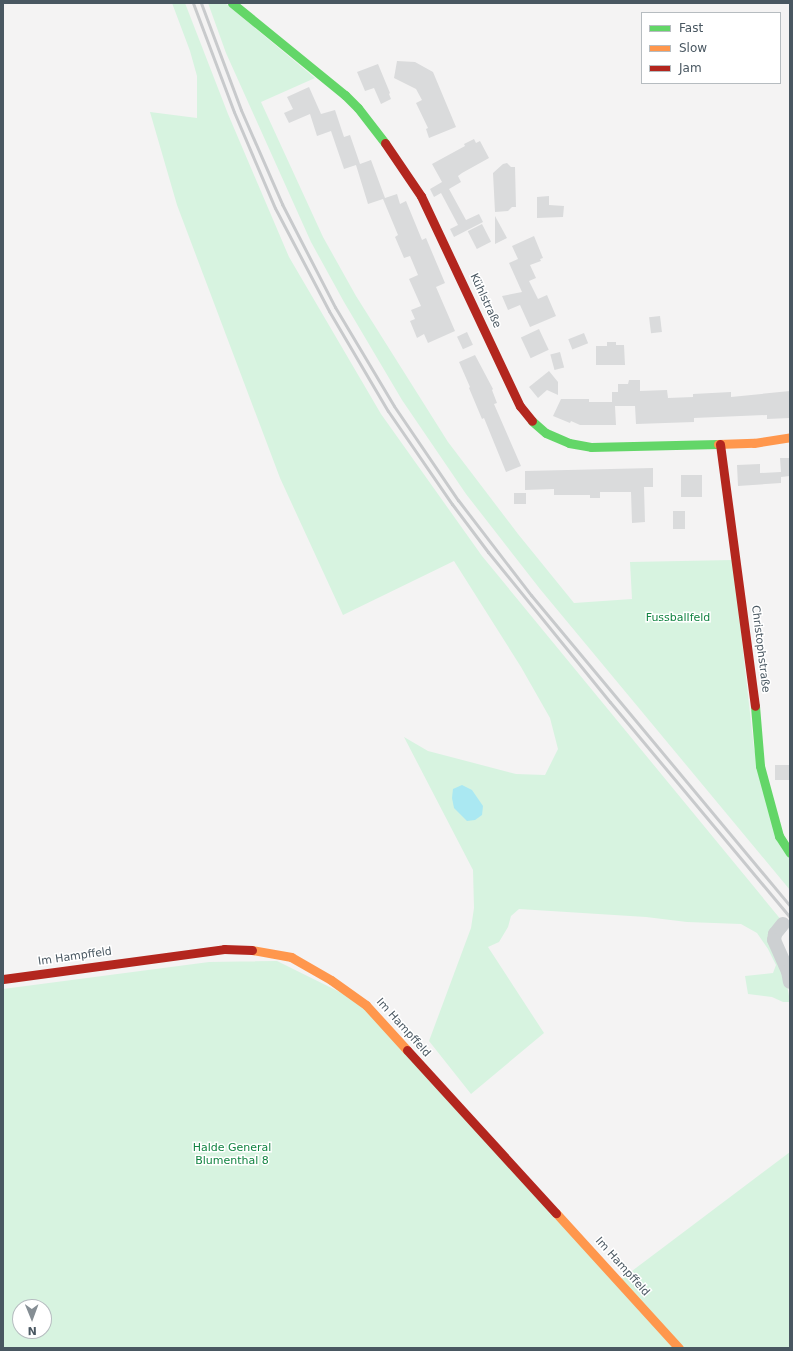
<!DOCTYPE html>
<html>
<head>
<meta charset="utf-8">
<style>
	body { margin:0 }
	#map { position:relative; width:793px; height:1351px; overflow:hidden; background:#f4f3f3; font-family:"DejaVu Sans",sans-serif }
	div>[style] { position:absolute }
	.green>* { inset:0; background:#d7f3e0 }
	.water>* { inset:0; background:#aae8f2 }
	.building>* { inset:0; background:#dadbdc; transform-origin:0 0 }
	.street>* { height:14px; margin:-7px; padding:0 7px; transform-origin:7px; border-radius:7px; background:#cdd0d2 }
	.fast>* { height:9px; margin:-4.5px; padding:0 4.5px; transform-origin:4.5px; border-radius:4.5px; background:#63d668 }
	.slow>* { height:9px; margin:-4.5px; padding:0 4.5px; transform-origin:4.5px; border-radius:4.5px; background:#ff974d }
	.jam>* { height:9px; margin:-4.5px; padding:0 4.5px; transform-origin:4.5px; border-radius:4.5px; background:#b3261e }
	.rail>* { height:3px; margin:-1.5px; padding:0 1.5px; transform-origin:1.5px; border-radius:1.5px; background:#c8cacc }
	span { translate:-50% -50%; white-space:nowrap; text-align:center; line-height:1.15; -webkit-text-stroke:3px #fff; paint-order:stroke }
	.street-label { font-size:11px; color:#495761 }
	.park-label { font-size:11px; color:#128442 }
	.frame { position:absolute; inset:0; border:4px solid #495761; pointer-events:none }
	.legend { position:absolute; left:641px; top:12px; width:140px; height:72px; box-sizing:border-box; background:#fff; border:1px solid #b6bcc0; margin:0; padding:5px 7px; list-style:none; font-size:12px; color:#495761 }
	.legend li { display:flex; align-items:center; gap:8px; height:20px }
	.legend b { width:20px; border:1px solid #b6bcc0 }
	.north { position:absolute; left:12px; top:1299px; width:40px; height:40px; box-sizing:border-box; background:#fff; border:1px solid #b6bcc0; border-radius:50%; rotate:179deg; font-size:11px; font-weight:700; line-height:16px; text-align:center; color:#495761 }
	.north::after { content:''; display:block; margin:auto; width:14px; height:18px; background:#858e94; clip-path:polygon(50% 0,100% 100%,50% 72%,0 100%) }
</style>
</head>
<body>
<div id="map">
	<div class="green">
		<i style="clip-path:polygon(172px 3px,185px 3px,228px 114px,289px 257px,381px 414px,482px 556px,782px 921px,777px 926px,790px 1002px,783px 1002px,772px 997px,748px 994px,745px 976px,773px 973px,776px 965px,768px 949px,757px 933px,741px 924px,687px 922px,646px 917px,519px 909px,511px 916px,508px 927px,499px 942px,488px 947px,544px 1033px,471px 1094px,429px 1041px,471px 928px,474px 908px,473px 870px,404px 737px,428px 751px,516px 774px,545px 775px,558px 749px,550px 718px,521px 667px,454px 561px,343px 615px,280px 478px,177px 205px,150px 112px,197px 118px,197px 76px,190px 51px)"></i>
		<i style="clip-path:polygon(208px 3px,225px 3px,315px 78px,261px 102px,323px 237px,356px 296px,448px 442px,518px 534px,574px 603px,632px 599px,630px 562px,733px 560px,754px 749px,790px 856px,790px 890px,540px 589px,466px 494px,402px 400px,344px 302px,311px 242px,226px 53px)"></i>
		<i style="clip-path:polygon(evenodd,277px 961px,364px 1004px,620px 1280px,790px 1152px,790px 1348px,3px 1348px,3px 989px,209px 962px,277px 961px,20px 1307px,44px 1307px,44px 1331px,20px 1331px,20px 1307px)"></i>
	</div>
	<div class="water">
		<i style="clip-path:polygon(462px 785px,472px 790px,483px 806px,482px 815px,475px 820px,467px 821px,454px 808px,452px 798px,453px 789px)"></i>
	</div>
	<div class="building">
		<i style="clip-path:polygon(397px 61px,415px 62px,433px 72px,456px 127px,429px 138px,426px 129px,428px 128px,416px 103px,422px 100px,416px 89px,394px 78px)"></i>
		<i style="clip-path:polygon(378px 64px,390px 93px,389px 94px,391px 99px,381px 104px,374px 88px,365px 91px,357px 72px)"></i>
		<i style="clip-path:polygon(309px 87px,321px 114px,335px 110px,344px 137px,350px 135px,360px 164px,371px 160px,385px 198px,397px 194px,400px 204px,406px 201px,422px 240px,426px 238px,445px 283px,436px 287px,455px 331px,428px 343px,424px 334px,417px 338px,410px 321px,415px 319px,411px 310px,421px 306px,409px 279px,418px 275px,410px 256px,404px 258px,395px 237px,398px 235px,383px 199px,368px 204px,356px 165px,344px 169px,331px 131px,317px 136px,310px 114px,289px 123px,284px 113px,293px 109px,287px 97px)"></i>
		<i style="clip-path:polygon(474px 139px,476px 143px,480px 141px,489px 158px,462px 173px,458px 176px,461px 182px,449px 189px,466px 220px,479px 214px,483px 222px,454px 237px,450px 229px,458px 225px,441px 193px,434px 197px,430px 189px,442px 182px,432px 164px,465px 146px,464px 144px)"></i>
		<i style="clip-path:polygon(507px 163px,511px 167px,515px 167px,516px 207px,512px 207px,508px 211px,495px 212px,493px 173px,503px 164px)"></i>
		<i style="clip-path:polygon(549px 196px,549px 205px,564px 206px,563px 217px,537px 218px,537px 197px)"></i>
		<i style="clip-path:polygon(495px 216px,507px 238px,495px 244px)"></i>
		<i style="left:482px;top:224px;width:20px;height:16px;rotate:63deg"></i>
		<i style="clip-path:polygon(534px 236px,543px 258px,540px 259px,541px 261px,530px 265px,536px 278px,529px 281px,538px 299px,547px 295px,556px 316px,530px 327px,520px 305px,508px 310px,502px 296px,522px 292px,509px 263px,518px 259px,512px 246px)"></i>
		<i style="left:660px;top:316px;width:16px;height:11px;rotate:83deg"></i>
		<i style="left:539px;top:329px;width:23px;height:20px;rotate:65deg"></i>
		<i style="left:467px;top:332px;width:14px;height:11px;rotate:65deg"></i>
		<i style="left:584px;top:333px;width:11px;height:17px;rotate:68deg"></i>
		<i style="clip-path:polygon(607px 342px,616px 342px,616px 345px,624px 345px,625px 365px,596px 365px,596px 346px,607px 346px)"></i>
		<i style="left:560px;top:352px;width:16px;height:10px;rotate:75deg"></i>
		<i style="clip-path:polygon(475px 355px,493px 389px,492px 390px,497px 403px,494px 404px,521px 466px,506px 472px,484px 418px,482px 419px,469px 388px,470px 387px,459px 362px)"></i>
		<i style="clip-path:polygon(549px 371px,558px 382px,558px 395px,547px 390px,538px 398px,529px 387px)"></i>
		<i style="clip-path:polygon(629px 380px,640px 380px,640px 391px,667px 390px,668px 398px,693px 397px,693px 394px,731px 392px,731px 397px,790px 391px,790px 418px,767px 419px,767px 415px,694px 418px,694px 422px,636px 424px,635px 406px,615px 406px,616px 425px,580px 425px,571px 421px,570px 423px,553px 416px,561px 399px,589px 399px,589px 402px,612px 402px,612px 392px,618px 392px,618px 384px,628px 384px)"></i>
		<i style="clip-path:polygon(780px 458px,790px 458px,790px 476px,781px 477px,781px 483px,738px 486px,737px 465px,760px 464px,760px 473px,781px 472px)"></i>
		<i style="clip-path:polygon(653px 468px,653px 487px,644px 487px,645px 522px,632px 523px,631px 492px,600px 492px,600px 498px,590px 498px,590px 495px,554px 495px,554px 489px,525px 490px,525px 471px)"></i>
		<i style="left:681px;top:475px;width:21px;height:22px"></i>
		<i style="left:514px;top:493px;width:12px;height:11px"></i>
		<i style="left:673px;top:511px;width:12px;height:18px"></i>
		<i style="left:775px;top:765px;width:15px;height:15px"></i>
	</div>
	<div class="street">
		<i style="left:783px;top:924px;width:13px;rotate:129deg"></i>
		<i style="left:775px;top:934px;width:6px;rotate:99deg"></i>
		<i style="left:774px;top:940px;width:34px;rotate:66deg"></i>
		<i style="left:788px;top:971px;width:11px;rotate:80deg"></i>
	</div>
	<div class="fast">
		<i style="left:232px;top:3px;width:146px;rotate:39.2deg"></i>
		<i style="left:345px;top:95px;width:18px;rotate:45deg"></i>
		<i style="left:358px;top:108px;width:44px;rotate:52.4deg"></i>
		<i style="left:532px;top:421px;width:18px;rotate:41deg"></i>
		<i style="left:546px;top:433px;width:25px;rotate:23deg"></i>
		<i style="left:569px;top:443px;width:22px;rotate:10deg"></i>
		<i style="left:591px;top:447px;width:127px;rotate:-1.4deg"></i>
		<i style="left:755px;top:706px;width:60px;rotate:85.2deg"></i>
		<i style="left:760px;top:766px;width:73px;rotate:74.8deg"></i>
		<i style="left:779px;top:836px;width:20px;rotate:57deg"></i>
	</div>
	<div class="slow">
		<i style="left:718px;top:444px;width:36px;rotate:-2deg"></i>
		<i style="left:754px;top:443px;width:36px;rotate:-9deg"></i>
		<i style="left:252px;top:950px;width:40px;rotate:10deg"></i>
		<i style="left:291px;top:957px;width:46px;rotate:29.9deg"></i>
		<i style="left:331px;top:980px;width:43px;rotate:35.5deg"></i>
		<i style="left:366px;top:1005px;width:61px;rotate:47.7deg"></i>
		<i style="left:556px;top:1213px;width:183px;rotate:47.7deg"></i>
	</div>
	<div class="jam">
		<i style="left:385px;top:143px;width:64px;rotate:55.8deg"></i>
		<i style="left:421px;top:196px;width:232px;rotate:64.8deg"></i>
		<i style="left:520px;top:406px;width:19px;rotate:51deg"></i>
		<i style="left:720px;top:444px;width:264px;rotate:82.4deg"></i>
		<i style="left:3px;top:979px;width:223px;rotate:-7.7deg"></i>
		<i style="left:224px;top:949px;width:28px;rotate:2deg"></i>
		<i style="left:407px;top:1050px;width:221px;rotate:47.6deg"></i>
	</div>
	<div class="rail">
		<i style="left:193px;top:3px;width:116px;rotate:69.4deg"></i>
		<i style="left:234px;top:112px;width:104px;rotate:66.9deg"></i>
		<i style="left:275px;top:208px;width:116px;rotate:62.3deg"></i>
		<i style="left:329px;top:311px;width:116px;rotate:59.5deg"></i>
		<i style="left:388px;top:411px;width:113px;rotate:55.5deg"></i>
		<i style="left:452px;top:504px;width:60px;rotate:53.1deg"></i>
		<i style="left:488px;top:552px;width:193px;rotate:50.9deg"></i>
		<i style="left:610px;top:702px;width:280px;rotate:50.1deg"></i>
		<i style="left:201px;top:3px;width:114px;rotate:69.5deg"></i>
		<i style="left:241px;top:110px;width:103px;rotate:66.4deg"></i>
		<i style="left:282px;top:204px;width:116px;rotate:62.8deg"></i>
		<i style="left:335px;top:307px;width:115px;rotate:59.2deg"></i>
		<i style="left:394px;top:406px;width:114px;rotate:55.8deg"></i>
		<i style="left:458px;top:500px;width:120px;rotate:52.5deg"></i>
		<i style="left:531px;top:595px;width:405px;rotate:50.2deg"></i>
	</div>
	<div class="street-label">
		<span style="left:485px;top:301px;rotate:65deg">Kühlstraße</span>
		<span style="left:760px;top:649px;rotate:83deg">Christophstraße</span>
		<span style="left:75px;top:957px;rotate:-8deg">Im Hampffeld</span>
		<span style="left:403px;top:1028px;rotate:48deg">Im Hampffeld</span>
		<span style="left:622px;top:1267px;rotate:48deg">Im Hampffeld</span>
	</div>
	<div class="park-label">
		<span style="left:678px;top:618px">Fussballfeld</span>
		<span style="left:232px;top:1155px">Halde General<br>Blumenthal 8</span>
	</div>
	<div class="frame"></div>
	<ul class="legend">
	<li><b style="height:5px;background:#63d668"></b>Fast</li>
	<li><b style="height:5px;background:#ff974d"></b>Slow</li>
	<li><b style="height:5px;background:#b3261e"></b>Jam</li>
	</ul>
	<div class="north">N</div>
</div>
</body>
</html>
